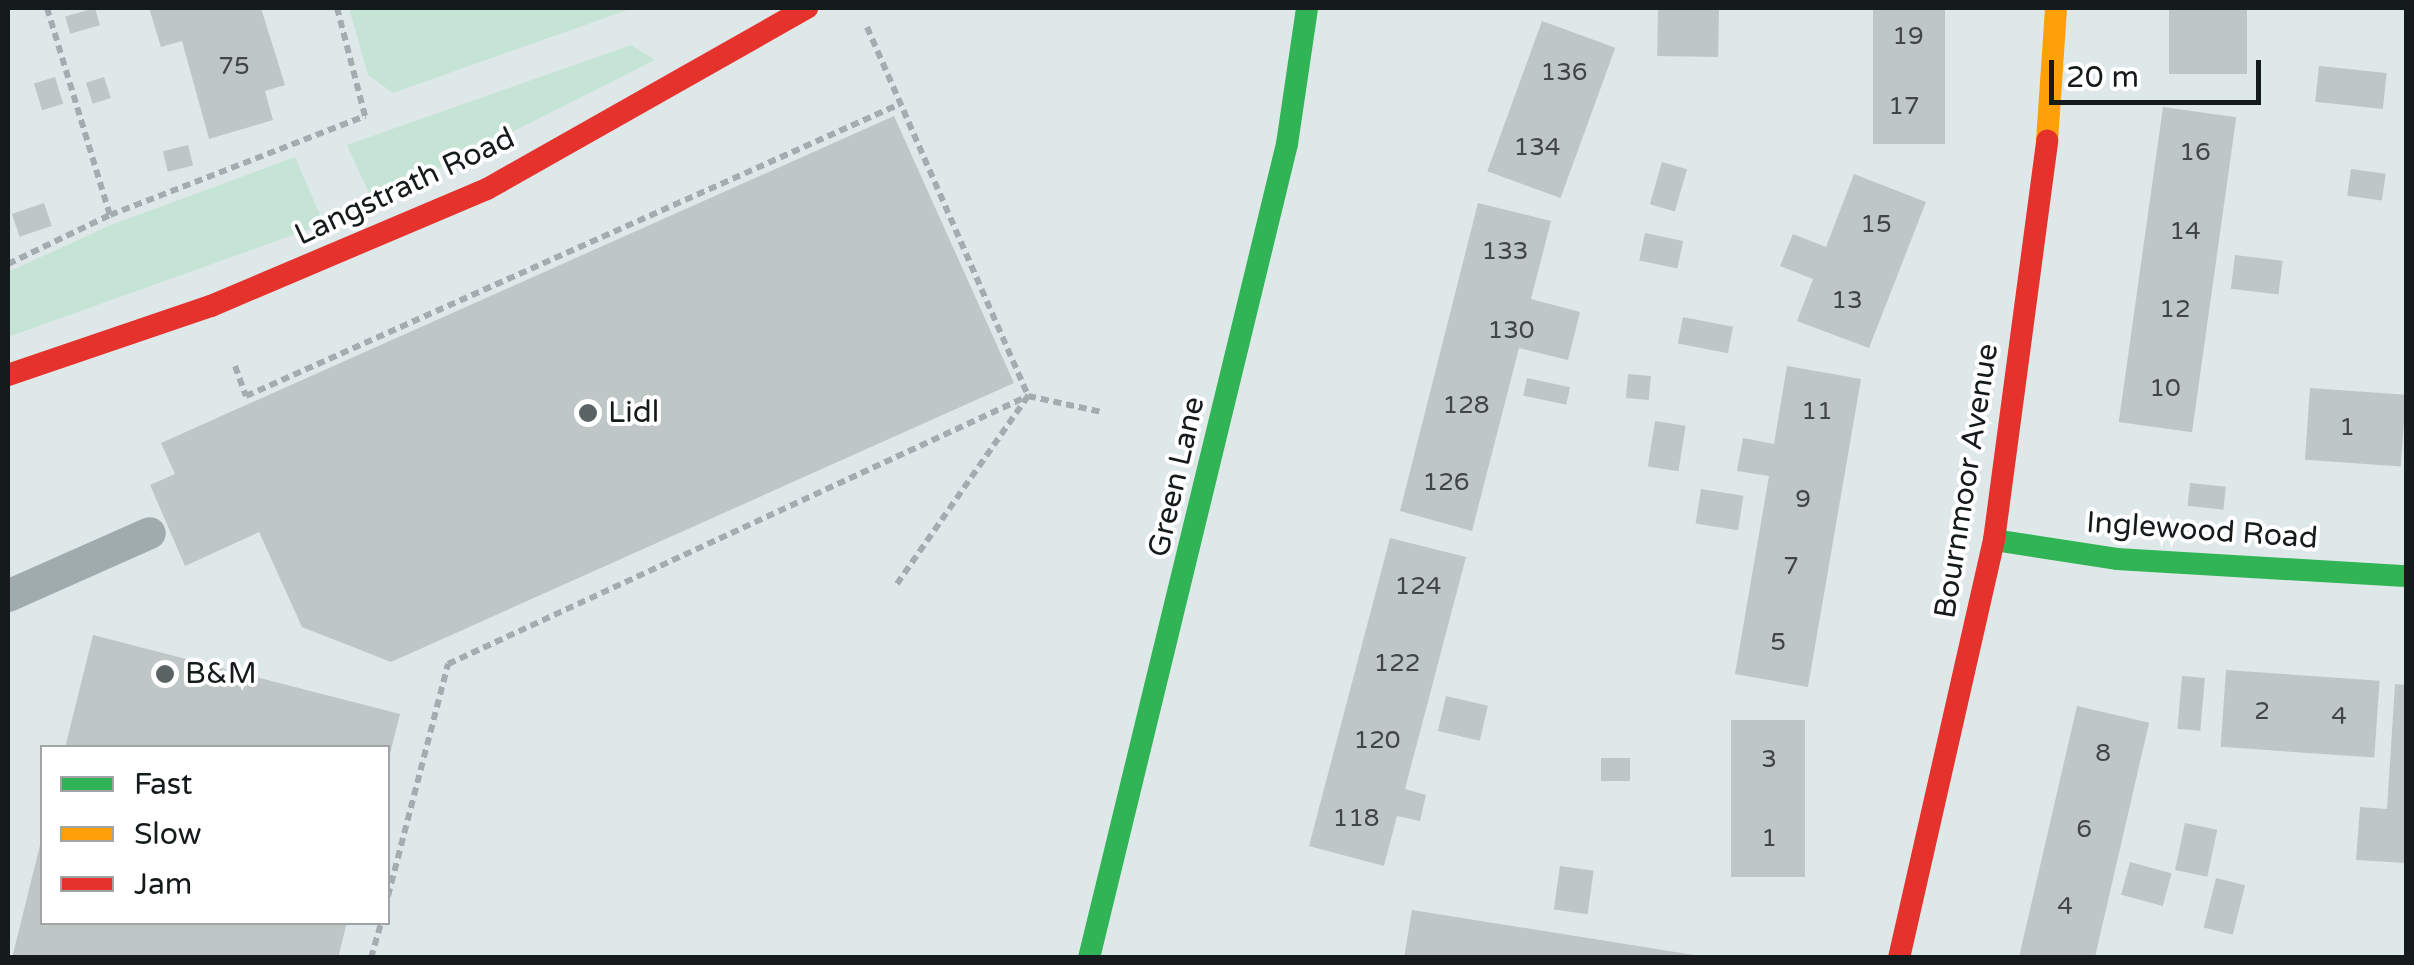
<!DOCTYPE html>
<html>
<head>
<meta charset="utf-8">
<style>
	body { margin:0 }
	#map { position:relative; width:2414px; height:965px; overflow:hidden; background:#dee8e9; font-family:"Varela Round",sans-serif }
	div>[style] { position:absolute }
	.green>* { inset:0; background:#c6e4d6 }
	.building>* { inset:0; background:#bfc6c6; transform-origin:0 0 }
	.path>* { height:6px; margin-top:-3px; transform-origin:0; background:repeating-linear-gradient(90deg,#a4acaf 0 8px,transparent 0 13px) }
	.lane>* { height:32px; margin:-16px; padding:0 16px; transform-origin:16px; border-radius:16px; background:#a0abae }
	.fast>* { height:22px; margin:-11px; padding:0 11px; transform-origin:11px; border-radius:11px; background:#30b455 }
	.slow>* { height:22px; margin:-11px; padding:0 11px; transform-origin:11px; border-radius:11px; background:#ff9f0a }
	.jam>* { height:22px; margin:-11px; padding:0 11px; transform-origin:11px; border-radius:11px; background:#e5322d }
	.dots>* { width:28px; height:28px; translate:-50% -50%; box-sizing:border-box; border:5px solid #fff; border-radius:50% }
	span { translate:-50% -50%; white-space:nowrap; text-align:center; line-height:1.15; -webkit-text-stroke:8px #fff; paint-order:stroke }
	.number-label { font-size:25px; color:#404646 }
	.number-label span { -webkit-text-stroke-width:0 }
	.street-label { font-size:30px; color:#151b1c }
	.poi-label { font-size:30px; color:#151b1c }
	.left { translate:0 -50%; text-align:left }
	.frame { position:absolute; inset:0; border:10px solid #151b1c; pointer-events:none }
	.legend { position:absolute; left:40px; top:745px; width:350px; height:180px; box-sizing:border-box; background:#fff; border:2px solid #a1a4a4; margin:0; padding:12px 18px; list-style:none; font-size:30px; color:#151b1c }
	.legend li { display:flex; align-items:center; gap:20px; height:50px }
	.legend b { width:50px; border:2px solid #a1a4a4 }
	.scale { position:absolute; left:2049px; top:60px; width:212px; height:45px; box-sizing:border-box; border:5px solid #151b1c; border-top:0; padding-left:12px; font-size:30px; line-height:35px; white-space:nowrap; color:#151b1c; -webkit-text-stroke:8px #fff; paint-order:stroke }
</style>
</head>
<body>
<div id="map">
	<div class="green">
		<i style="clip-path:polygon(349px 8px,633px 8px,393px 93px,368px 75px)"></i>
		<i style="clip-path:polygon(631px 45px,655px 60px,373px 202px,347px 145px)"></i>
		<i style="clip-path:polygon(295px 157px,324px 224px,8px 337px,8px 272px,111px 225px)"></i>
	</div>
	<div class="building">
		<i style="left:95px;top:8px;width:18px;height:31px;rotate:74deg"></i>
		<i style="clip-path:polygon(149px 8px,261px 8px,285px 85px,265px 91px,273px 120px,209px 139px,182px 41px,161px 47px)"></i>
		<i style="left:1658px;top:8px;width:61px;height:48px;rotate:1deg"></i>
		<i style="left:1873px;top:8px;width:72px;height:136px"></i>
		<i style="left:2169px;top:8px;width:78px;height:66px"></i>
		<i style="left:1542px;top:21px;width:78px;height:160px;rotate:20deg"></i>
		<i style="left:2319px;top:66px;width:68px;height:36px;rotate:6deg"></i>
		<i style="left:55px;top:77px;width:28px;height:22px;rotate:73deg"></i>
		<i style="left:104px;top:77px;width:22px;height:19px;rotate:72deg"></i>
		<i style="left:2163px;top:107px;width:74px;height:318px;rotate:8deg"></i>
		<i style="clip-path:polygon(894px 116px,1014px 383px,391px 662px,302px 627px,259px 532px,185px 566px,150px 485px,175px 474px,161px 443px)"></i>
		<i style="left:188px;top:145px;width:21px;height:26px;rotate:76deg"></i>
		<i style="left:1662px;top:162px;width:26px;height:44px;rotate:16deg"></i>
		<i style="left:2351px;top:169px;width:35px;height:27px;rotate:8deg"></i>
		<i style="clip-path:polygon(1854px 174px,1926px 202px,1869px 348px,1797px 321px,1813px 279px,1780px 266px,1793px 234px,1826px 247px)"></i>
		<i style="left:44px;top:203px;width:24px;height:34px;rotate:71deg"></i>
		<i style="clip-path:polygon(1478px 203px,1551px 221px,1531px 299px,1580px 312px,1568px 360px,1519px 348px,1472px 531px,1400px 511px)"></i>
		<i style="left:1645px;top:233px;width:39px;height:28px;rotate:12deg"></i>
		<i style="left:2235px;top:255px;width:48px;height:34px;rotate:7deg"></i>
		<i style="left:1683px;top:317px;width:51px;height:27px;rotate:11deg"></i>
		<i style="clip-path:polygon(1787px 366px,1861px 379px,1808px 687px,1735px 674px,1769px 476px,1737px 471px,1743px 438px,1774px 444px)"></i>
		<i style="left:1628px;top:374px;width:23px;height:24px;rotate:5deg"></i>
		<i style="left:1527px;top:378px;width:44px;height:18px;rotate:12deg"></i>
		<i style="left:2310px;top:388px;width:96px;height:72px;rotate:4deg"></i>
		<i style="left:1655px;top:421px;width:31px;height:46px;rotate:9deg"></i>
		<i style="left:2190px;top:483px;width:36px;height:23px;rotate:6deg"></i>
		<i style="left:1701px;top:489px;width:43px;height:35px;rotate:9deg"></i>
		<i style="clip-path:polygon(1390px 538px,1466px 557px,1405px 789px,1426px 795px,1420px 821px,1397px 816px,1384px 866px,1309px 846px)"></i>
		<i style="clip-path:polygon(93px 635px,400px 714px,389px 758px,388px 748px,65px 748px)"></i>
		<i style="left:2226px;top:670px;width:154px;height:77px;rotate:4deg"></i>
		<i style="left:2182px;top:676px;width:23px;height:53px;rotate:5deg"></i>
		<i style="clip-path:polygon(2395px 684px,2406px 685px,2406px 863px,2356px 860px,2360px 807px,2387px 809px)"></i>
		<i style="left:1446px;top:696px;width:43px;height:36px;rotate:13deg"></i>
		<i style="left:2077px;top:706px;width:74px;height:260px;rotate:13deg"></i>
		<i style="left:1731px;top:720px;width:74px;height:157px"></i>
		<i style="left:1601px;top:758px;width:29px;height:23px"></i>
		<i style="left:2185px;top:823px;width:33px;height:48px;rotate:12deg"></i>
		<i style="clip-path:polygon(41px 841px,42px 922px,347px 922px,338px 958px,12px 958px)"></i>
		<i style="left:2130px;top:862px;width:43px;height:34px;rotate:15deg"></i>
		<i style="left:1560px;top:866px;width:34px;height:44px;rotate:8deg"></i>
		<i style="left:2216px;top:878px;width:30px;height:51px;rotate:14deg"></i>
		<i style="clip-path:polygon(1412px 910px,1694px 955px,1694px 958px,1404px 958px)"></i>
	</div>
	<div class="path">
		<i style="left:47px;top:8px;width:216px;rotate:73.1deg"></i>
		<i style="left:867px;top:27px;width:403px;rotate:66.4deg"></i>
		<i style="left:1028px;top:396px;width:231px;rotate:124.9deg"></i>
		<i style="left:8px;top:264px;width:113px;rotate:-25.7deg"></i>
		<i style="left:110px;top:215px;width:274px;rotate:-21.2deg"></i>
		<i style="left:365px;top:116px;width:112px;rotate:-104.5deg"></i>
		<i style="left:235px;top:366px;width:32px;rotate:70deg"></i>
		<i style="left:246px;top:396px;width:716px;rotate:-24.06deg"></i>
		<i style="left:388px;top:896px;width:240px;rotate:-75.5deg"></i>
		<i style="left:448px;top:664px;width:639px;rotate:-24.8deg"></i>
		<i style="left:1028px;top:396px;width:76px;rotate:12.2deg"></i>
		<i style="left:371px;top:958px;width:37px;rotate:-74deg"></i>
	</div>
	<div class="lane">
		<i style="left:8px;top:596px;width:155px;rotate:-23.9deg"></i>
	</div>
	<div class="fast">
		<i style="left:1994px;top:540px;width:124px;rotate:8.8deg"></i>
		<i style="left:2117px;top:559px;width:289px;rotate:3.4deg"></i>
		<i style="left:1089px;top:958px;width:838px;rotate:-76.33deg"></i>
		<i style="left:1287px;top:144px;width:137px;rotate:-81.6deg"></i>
	</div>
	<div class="slow">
		<i style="left:2047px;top:141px;width:133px;rotate:-86.1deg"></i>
	</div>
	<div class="jam">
		<i style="left:8px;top:375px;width:214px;rotate:-18.8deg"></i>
		<i style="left:211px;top:306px;width:300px;rotate:-23deg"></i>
		<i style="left:487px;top:189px;width:368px;rotate:-29.5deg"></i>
		<i style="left:1899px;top:958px;width:429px;rotate:-77.2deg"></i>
		<i style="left:1994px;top:540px;width:403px;rotate:-82.4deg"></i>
	</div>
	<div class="dots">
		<i style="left:588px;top:413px;background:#5b6364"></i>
		<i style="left:165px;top:674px;background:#5b6364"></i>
	</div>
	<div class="number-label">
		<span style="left:1908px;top:36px">19</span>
		<span style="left:234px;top:66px">75</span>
		<span style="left:1564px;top:72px">136</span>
		<span style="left:1904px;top:106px">17</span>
		<span style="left:1537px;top:147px">134</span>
		<span style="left:2195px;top:152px">16</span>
		<span style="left:1876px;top:224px">15</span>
		<span style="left:2185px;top:231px">14</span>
		<span style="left:1505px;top:251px">133</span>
		<span style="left:1847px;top:300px">13</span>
		<span style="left:2175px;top:309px">12</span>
		<span style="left:1511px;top:330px">130</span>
		<span style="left:2165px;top:388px">10</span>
		<span style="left:1466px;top:405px">128</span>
		<span style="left:1817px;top:411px">11</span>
		<span style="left:2347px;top:427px">1</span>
		<span style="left:1446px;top:482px">126</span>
		<span style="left:1803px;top:499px">9</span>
		<span style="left:1791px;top:566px">7</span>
		<span style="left:1418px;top:586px">124</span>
		<span style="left:1778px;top:642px">5</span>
		<span style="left:1397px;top:663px">122</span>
		<span style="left:2262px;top:711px">2</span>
		<span style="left:2339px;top:716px">4</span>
		<span style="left:1377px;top:740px">120</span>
		<span style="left:2103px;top:753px">8</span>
		<span style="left:1769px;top:759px">3</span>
		<span style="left:1356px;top:818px">118</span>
		<span style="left:2084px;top:829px">6</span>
		<span style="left:1769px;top:838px">1</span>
		<span style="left:2065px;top:906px">4</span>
	</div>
	<div class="street-label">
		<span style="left:405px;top:187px;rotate:-25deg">Langstrath Road</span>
		<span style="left:1177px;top:477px;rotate:-77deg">Green Lane</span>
		<span style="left:1967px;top:481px;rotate:-81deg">Bournmoor Avenue</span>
		<span style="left:2202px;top:531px;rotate:4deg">Inglewood Road</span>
	</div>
	<div class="poi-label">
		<span class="left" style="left:608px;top:413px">Lidl</span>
		<span class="left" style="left:185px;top:674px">B&amp;M</span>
	</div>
	<div class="frame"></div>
	<ul class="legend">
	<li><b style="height:12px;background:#30b455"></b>Fast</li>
	<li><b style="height:12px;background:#ff9f0a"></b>Slow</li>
	<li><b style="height:12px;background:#e5322d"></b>Jam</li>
	</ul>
	<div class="scale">20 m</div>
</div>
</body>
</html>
